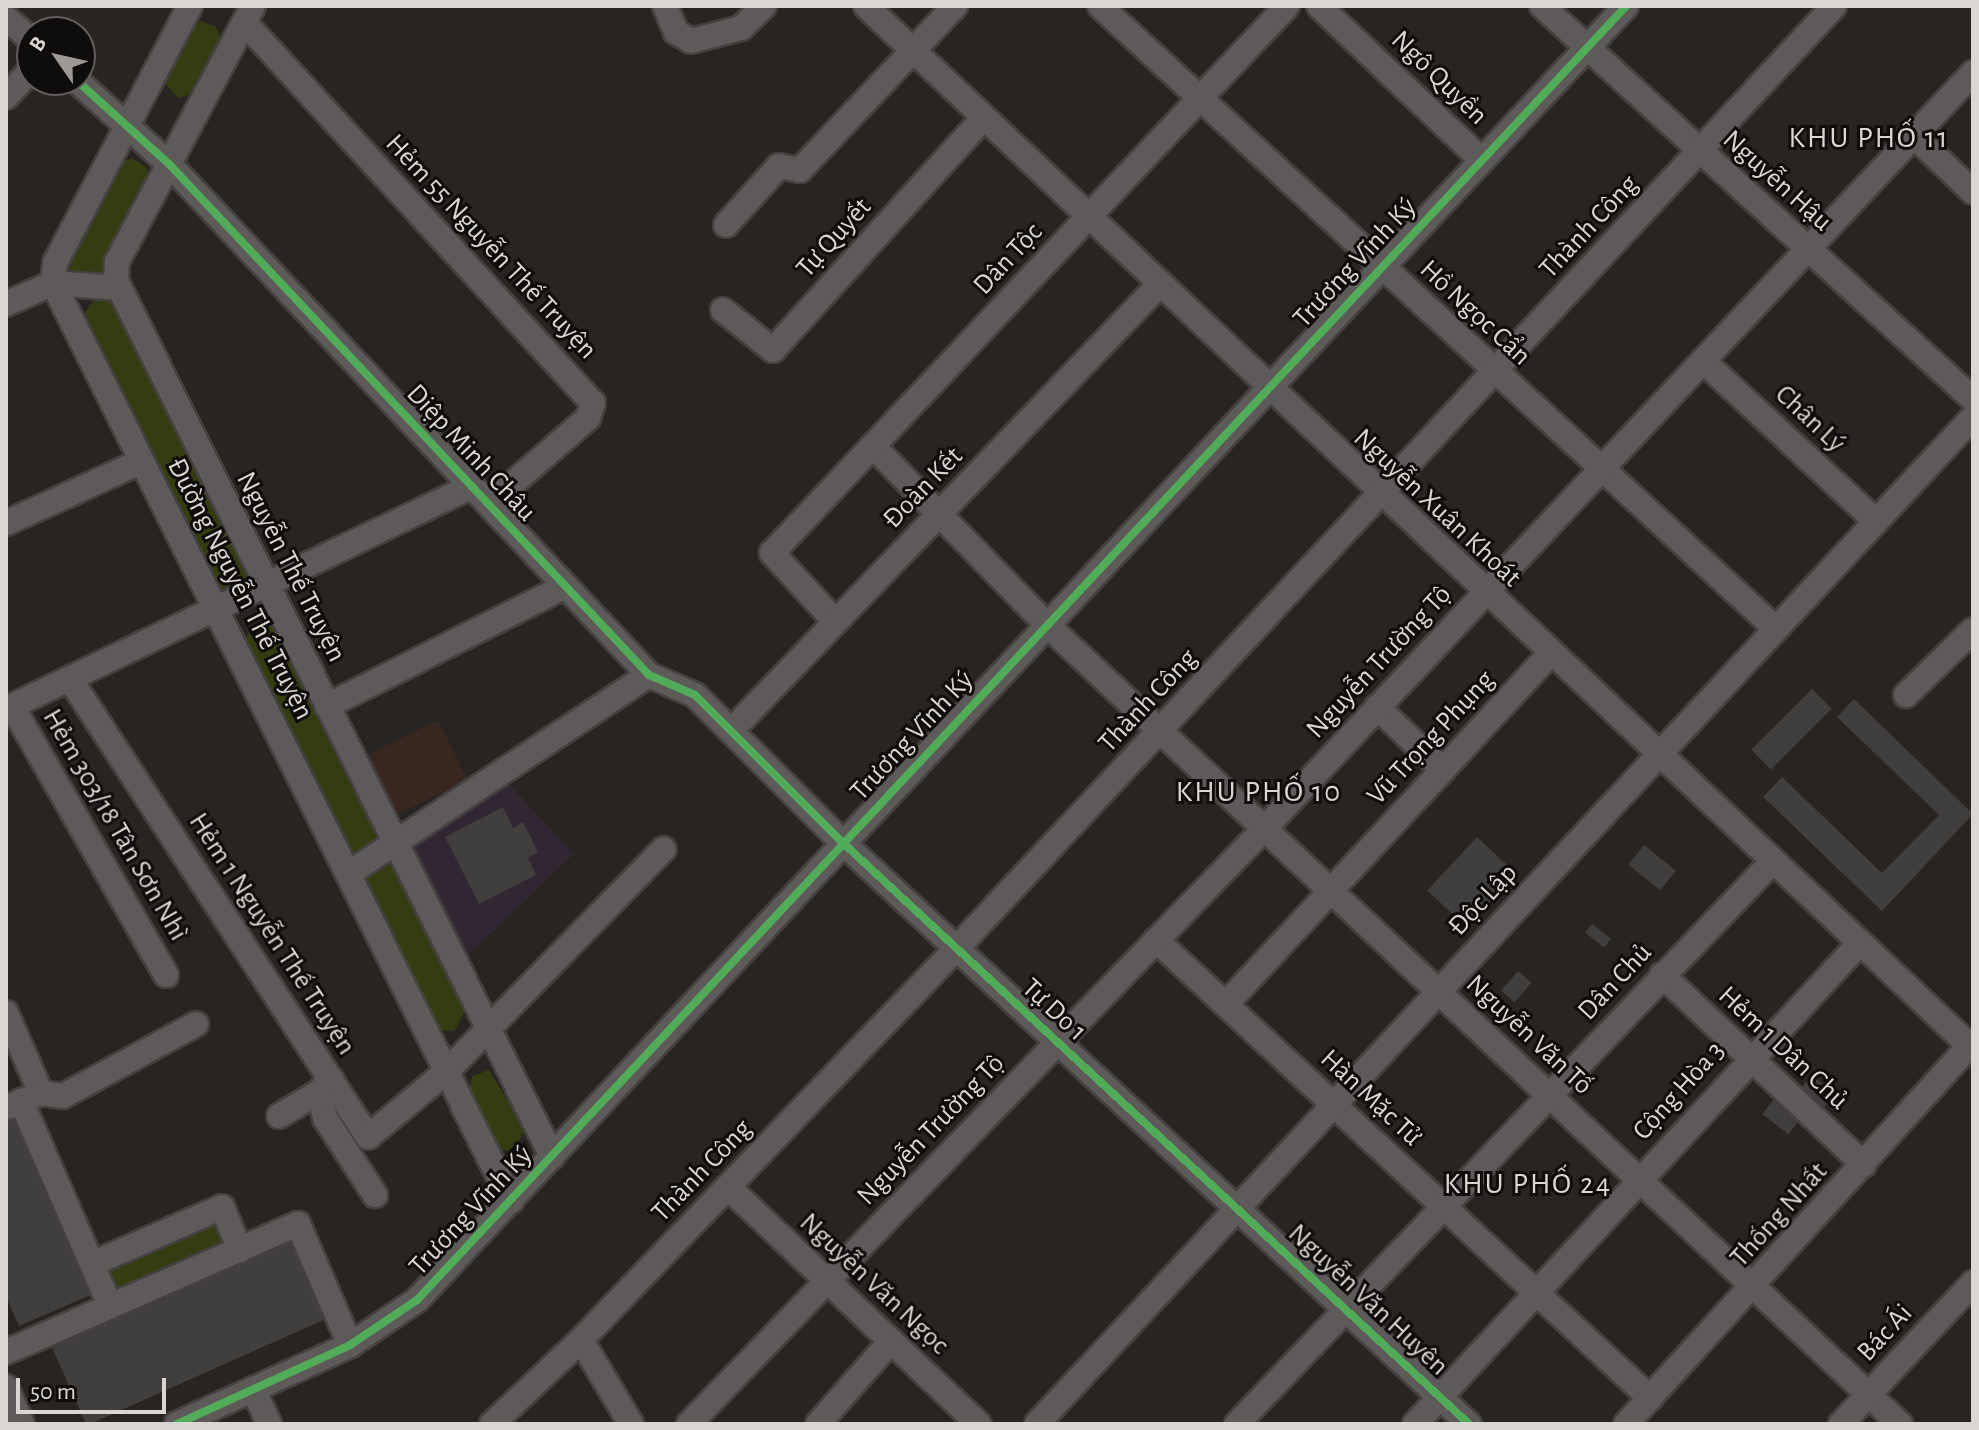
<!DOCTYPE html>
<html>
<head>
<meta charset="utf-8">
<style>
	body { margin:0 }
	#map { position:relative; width:1979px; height:1430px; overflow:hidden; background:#272422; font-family:"Alegreya Sans",sans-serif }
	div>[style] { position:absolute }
	.commercial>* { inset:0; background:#312733 }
	.medical>* { inset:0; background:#372720; transform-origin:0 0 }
	.green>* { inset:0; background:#343d12; transform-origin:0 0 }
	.building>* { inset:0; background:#413f3d; transform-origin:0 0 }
	.roads { filter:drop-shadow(2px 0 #444140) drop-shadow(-2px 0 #444140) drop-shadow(0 2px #444140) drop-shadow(0 -2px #444140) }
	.minor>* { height:24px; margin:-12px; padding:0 12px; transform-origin:12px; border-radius:12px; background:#5d5a59 }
	.cycleway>* { height:8px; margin:-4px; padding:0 4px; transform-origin:4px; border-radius:4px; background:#51ab58 }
	span { translate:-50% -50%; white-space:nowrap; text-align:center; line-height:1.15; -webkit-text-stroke:6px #0f0d0c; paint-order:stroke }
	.street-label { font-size:28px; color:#dad6d4 }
	.neighbourhood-label { font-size:30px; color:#dad6d4; letter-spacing:2px }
	.frame { position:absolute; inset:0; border:8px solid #dad6d4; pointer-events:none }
	.north { position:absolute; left:16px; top:16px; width:80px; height:80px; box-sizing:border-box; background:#0f0d0c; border:2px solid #605d5c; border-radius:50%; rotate:304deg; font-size:22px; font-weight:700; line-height:32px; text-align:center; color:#dad6d4 }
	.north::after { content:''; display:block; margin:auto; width:28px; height:36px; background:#9b9896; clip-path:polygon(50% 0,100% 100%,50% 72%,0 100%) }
	.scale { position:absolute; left:16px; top:1378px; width:150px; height:36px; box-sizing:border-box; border:4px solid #dad6d4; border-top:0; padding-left:10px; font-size:24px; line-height:28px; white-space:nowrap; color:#dad6d4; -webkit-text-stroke:6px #0f0d0c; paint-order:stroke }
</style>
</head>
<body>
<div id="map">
	<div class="commercial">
		<i style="clip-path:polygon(509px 784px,574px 854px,468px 955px,414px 847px)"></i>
	</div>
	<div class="medical">
		<i style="left:438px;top:720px;width:67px;height:79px;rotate:64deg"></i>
	</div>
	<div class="green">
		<i style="clip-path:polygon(201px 21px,216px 27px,222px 40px,194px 93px,178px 98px,163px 81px,191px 28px)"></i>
		<i style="clip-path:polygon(132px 158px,147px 168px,148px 183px,98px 278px,68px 279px,64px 267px,119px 163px)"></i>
		<i style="clip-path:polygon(95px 298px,114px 301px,248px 572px,244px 582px,228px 591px,219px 588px,83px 316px)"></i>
		<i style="clip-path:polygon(264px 622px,276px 628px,380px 836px,357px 857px,350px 854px,244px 641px,253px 626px)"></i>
		<i style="clip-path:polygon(388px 860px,466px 1010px,454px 1031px,439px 1030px,362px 879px)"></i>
		<i style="clip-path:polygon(489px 1070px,525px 1130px,513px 1151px,498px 1150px,467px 1093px,473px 1076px)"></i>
		<i style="left:216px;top:1216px;width:34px;height:125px;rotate:67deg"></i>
	</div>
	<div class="building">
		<i style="left:1812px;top:689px;width:28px;height:86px;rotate:45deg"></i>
		<i style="clip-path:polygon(1854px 699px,1973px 814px,1882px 911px,1763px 797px,1782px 777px,1882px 873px,1939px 815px,1837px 717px)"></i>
		<i style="clip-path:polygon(503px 807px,513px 828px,523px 822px,538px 852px,528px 858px,536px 875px,479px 904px,445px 837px)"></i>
		<i style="left:1477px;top:837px;width:54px;height:73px;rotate:43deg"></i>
		<i style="left:1644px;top:845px;width:41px;height:25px;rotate:39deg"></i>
		<i style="left:1592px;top:924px;width:24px;height:11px;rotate:38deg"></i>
		<i style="left:1518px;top:971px;width:18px;height:26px;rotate:41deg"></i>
		<i style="left:1812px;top:1075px;width:30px;height:19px;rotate:40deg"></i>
		<i style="left:1774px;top:1099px;width:33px;height:19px;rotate:38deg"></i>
		<i style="clip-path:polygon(17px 1111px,95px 1293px,19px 1326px,6px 1297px,6px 1116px)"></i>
		<i style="left:289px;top:1238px;width:89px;height:261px;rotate:66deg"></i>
	</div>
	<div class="roads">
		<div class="minor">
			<i style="left:190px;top:6px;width:290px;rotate:117.7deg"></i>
			<i style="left:55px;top:263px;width:20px;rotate:96deg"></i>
			<i style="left:53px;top:283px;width:1026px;rotate:63.48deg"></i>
			<i style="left:253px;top:6px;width:290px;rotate:118deg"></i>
			<i style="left:117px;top:262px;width:19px;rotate:93deg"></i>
			<i style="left:116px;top:281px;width:978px;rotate:63.51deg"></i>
			<i style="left:665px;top:6px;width:28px;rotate:67deg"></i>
			<i style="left:676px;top:32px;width:17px;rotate:31deg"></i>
			<i style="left:691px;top:41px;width:52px;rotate:-14.6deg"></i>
			<i style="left:741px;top:28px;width:32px;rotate:-44deg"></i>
			<i style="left:866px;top:6px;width:1521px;rotate:43.29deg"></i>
			<i style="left:1100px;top:6px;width:919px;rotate:42.66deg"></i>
			<i style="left:1319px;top:6px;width:224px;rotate:43.4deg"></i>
			<i style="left:1542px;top:6px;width:583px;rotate:42.36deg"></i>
			<i style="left:6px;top:18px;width:35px;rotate:41deg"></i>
			<i style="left:245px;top:23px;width:515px;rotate:47.52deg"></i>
			<i style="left:593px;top:403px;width:16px;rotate:108deg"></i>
			<i style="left:588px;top:418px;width:131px;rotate:139deg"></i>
			<i style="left:76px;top:80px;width:125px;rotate:42.1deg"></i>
			<i style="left:169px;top:164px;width:701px;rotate:46.79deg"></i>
			<i style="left:649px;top:675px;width:50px;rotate:23.5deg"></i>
			<i style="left:695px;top:695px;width:208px;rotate:45deg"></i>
			<i style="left:842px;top:842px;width:855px;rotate:42.87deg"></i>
			<i style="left:6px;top:97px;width:38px;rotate:-47deg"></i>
			<i style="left:1914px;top:136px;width:81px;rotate:43.5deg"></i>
			<i style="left:726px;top:225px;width:79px;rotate:-48.1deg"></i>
			<i style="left:779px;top:166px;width:21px;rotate:11deg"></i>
			<i style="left:800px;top:170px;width:226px;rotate:-46.6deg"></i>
			<i style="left:6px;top:304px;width:51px;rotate:-24.1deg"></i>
			<i style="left:53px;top:283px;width:66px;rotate:4.3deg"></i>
			<i style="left:723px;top:310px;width:64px;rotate:38.7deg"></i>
			<i style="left:773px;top:350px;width:313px;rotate:-47.8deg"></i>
			<i style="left:1703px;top:361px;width:236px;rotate:42.8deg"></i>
			<i style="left:873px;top:446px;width:250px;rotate:45.8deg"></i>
			<i style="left:1047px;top:625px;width:1169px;rotate:43.13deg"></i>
			<i style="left:6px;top:523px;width:149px;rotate:-24.5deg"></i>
			<i style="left:835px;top:621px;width:93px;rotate:-132.8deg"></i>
			<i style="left:772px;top:553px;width:751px;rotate:-46.73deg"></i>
			<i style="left:70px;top:679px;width:546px;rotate:56.95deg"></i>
			<i style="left:368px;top:1137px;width:103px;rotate:-39.9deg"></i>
			<i style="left:447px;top:1071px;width:310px;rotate:-45.7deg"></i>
			<i style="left:1906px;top:695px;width:93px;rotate:-44.1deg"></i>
			<i style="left:12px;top:706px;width:310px;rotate:60.2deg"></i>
			<i style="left:327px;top:706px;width:267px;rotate:-26.7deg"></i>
			<i style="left:1377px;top:707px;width:91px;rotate:43.7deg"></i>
			<i style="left:6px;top:709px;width:517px;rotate:-25.57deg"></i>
			<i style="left:731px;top:731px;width:617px;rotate:-46.18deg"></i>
			<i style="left:348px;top:874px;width:361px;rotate:-33.5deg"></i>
			<i style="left:1156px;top:940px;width:674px;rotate:42.83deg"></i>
			<i style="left:1662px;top:975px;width:277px;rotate:43.2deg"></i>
			<i style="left:1226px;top:1004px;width:477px;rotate:-47.2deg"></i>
			<i style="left:6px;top:1013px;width:87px;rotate:66.4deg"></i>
			<i style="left:331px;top:1079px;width:18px;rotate:133deg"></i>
			<i style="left:319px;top:1092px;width:27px;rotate:77deg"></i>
			<i style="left:325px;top:1118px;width:92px;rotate:57deg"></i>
			<i style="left:21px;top:1101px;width:223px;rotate:66.5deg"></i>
			<i style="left:8px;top:1107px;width:36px;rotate:-23deg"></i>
			<i style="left:41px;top:1093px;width:22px;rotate:8deg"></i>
			<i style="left:63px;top:1096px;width:151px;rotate:-28.4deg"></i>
			<i style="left:279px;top:1116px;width:47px;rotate:-31deg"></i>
			<i style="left:728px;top:1187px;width:345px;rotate:43.4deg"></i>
			<i style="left:92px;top:1264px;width:142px;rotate:-23.7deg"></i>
			<i style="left:222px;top:1207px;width:47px;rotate:67.3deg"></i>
			<i style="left:581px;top:1340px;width:98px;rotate:59.2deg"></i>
			<i style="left:6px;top:1352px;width:319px;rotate:-23.7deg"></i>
			<i style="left:298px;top:1224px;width:132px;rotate:66.7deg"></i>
			<i style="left:6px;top:1387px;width:40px;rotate:66.6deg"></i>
			<i style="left:253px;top:1389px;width:38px;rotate:65deg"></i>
			<i style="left:177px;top:1424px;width:190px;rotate:-24.5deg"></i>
			<i style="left:350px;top:1345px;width:81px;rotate:-33.9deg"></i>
			<i style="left:417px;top:1300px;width:1771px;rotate:-46.94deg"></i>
			<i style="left:492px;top:1424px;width:122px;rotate:-43.3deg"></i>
			<i style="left:581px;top:1340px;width:542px;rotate:-46.2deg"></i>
			<i style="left:956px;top:949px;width:1288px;rotate:-47.04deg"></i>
			<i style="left:689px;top:1424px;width:826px;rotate:-45.98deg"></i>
			<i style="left:1263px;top:830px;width:1038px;rotate:-46.84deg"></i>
			<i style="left:818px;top:1424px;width:111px;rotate:-48.7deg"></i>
			<i style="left:1037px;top:1424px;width:1375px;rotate:-47.09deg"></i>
			<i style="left:1237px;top:1424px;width:777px;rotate:-46.41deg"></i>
			<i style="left:1415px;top:1424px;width:655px;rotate:-47.23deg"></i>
			<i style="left:1626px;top:1424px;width:516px;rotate:-47.75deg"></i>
			<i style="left:1841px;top:1424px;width:193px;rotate:-46.9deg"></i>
		</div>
	</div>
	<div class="cycleway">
		<i style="left:76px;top:80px;width:125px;rotate:42.1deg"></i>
		<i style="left:169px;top:164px;width:701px;rotate:46.79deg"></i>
		<i style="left:649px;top:675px;width:50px;rotate:23.5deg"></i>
		<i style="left:695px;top:695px;width:208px;rotate:45deg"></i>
		<i style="left:842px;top:842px;width:855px;rotate:42.87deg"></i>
		<i style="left:177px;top:1424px;width:190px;rotate:-24.5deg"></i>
		<i style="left:350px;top:1345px;width:81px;rotate:-33.9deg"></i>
		<i style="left:417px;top:1300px;width:1771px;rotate:-46.94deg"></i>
	</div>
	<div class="street-label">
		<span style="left:1439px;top:78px;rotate:44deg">Ngô Quyền</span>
		<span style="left:1777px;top:181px;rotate:42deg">Nguyễn Hậu</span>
		<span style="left:1589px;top:227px;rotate:-47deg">Thành Công</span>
		<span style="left:834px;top:238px;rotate:-48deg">Tự Quyết</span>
		<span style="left:491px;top:247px;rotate:47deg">Hẻm 55 Nguyễn Thế Truyện</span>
		<span style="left:1008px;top:259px;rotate:-47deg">Dân Tộc</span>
		<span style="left:1355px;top:263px;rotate:-47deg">Trương Vĩnh Ký</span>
		<span style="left:1475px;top:313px;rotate:43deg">Hồ Ngọc Cẩn</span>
		<span style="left:1810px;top:419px;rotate:43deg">Chân Lý</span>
		<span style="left:471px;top:453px;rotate:47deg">Diệp Minh Châu</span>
		<span style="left:923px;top:488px;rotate:-46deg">Đoàn Kết</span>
		<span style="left:1437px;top:508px;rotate:43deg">Nguyễn Xuân Khoát</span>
		<span style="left:291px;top:567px;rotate:63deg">Nguyễn Thế Truyện</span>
		<span style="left:240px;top:589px;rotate:63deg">Đường Nguyễn Thế Truyện</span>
		<span style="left:1379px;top:662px;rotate:-47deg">Nguyễn Trường Tộ</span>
		<span style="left:1148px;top:701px;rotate:-47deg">Thành Công</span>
		<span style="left:912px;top:736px;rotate:-47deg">Trương Vĩnh Ký</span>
		<span style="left:1431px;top:738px;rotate:-47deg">Vũ Trọng Phụng</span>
		<span style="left:115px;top:825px;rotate:60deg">Hẻm 303/18 Tân Sơn Nhì</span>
		<span style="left:1483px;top:900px;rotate:-47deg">Độc Lập</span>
		<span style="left:272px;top:934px;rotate:57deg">Hẻm 1 Nguyễn Thế Truyện</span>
		<span style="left:1615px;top:982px;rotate:-47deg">Dân Chủ</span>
		<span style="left:1054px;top:1010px;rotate:43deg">Tự Do 1</span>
		<span style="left:1529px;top:1035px;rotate:43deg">Nguyễn Văn Tố</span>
		<span style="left:1783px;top:1048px;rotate:43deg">Hẻm 1 Dân Chủ</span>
		<span style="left:1679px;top:1091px;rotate:-48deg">Cộng Hòa 3</span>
		<span style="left:1371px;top:1098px;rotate:43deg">Hàn Mặc Tử</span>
		<span style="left:931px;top:1130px;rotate:-46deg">Nguyễn Trường Tộ</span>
		<span style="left:702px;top:1171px;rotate:-46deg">Thành Công</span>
		<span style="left:471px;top:1211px;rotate:-47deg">Trương Vĩnh Ký</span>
		<span style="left:1779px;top:1215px;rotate:-48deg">Thống Nhất</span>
		<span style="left:874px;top:1284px;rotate:43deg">Nguyễn Văn Ngọc</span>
		<span style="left:1368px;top:1300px;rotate:43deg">Nguyễn Văn Huyên</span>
		<span style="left:1885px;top:1333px;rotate:-47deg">Bác Ái</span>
	</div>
	<div class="neighbourhood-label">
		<span style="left:1869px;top:138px">KHU PHỐ 11</span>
		<span style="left:1259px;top:792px">KHU PHỐ 10</span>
		<span style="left:1528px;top:1184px">KHU PHỐ 24</span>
	</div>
	<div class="frame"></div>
	<div class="north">B</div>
	<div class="scale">50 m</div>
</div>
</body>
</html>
